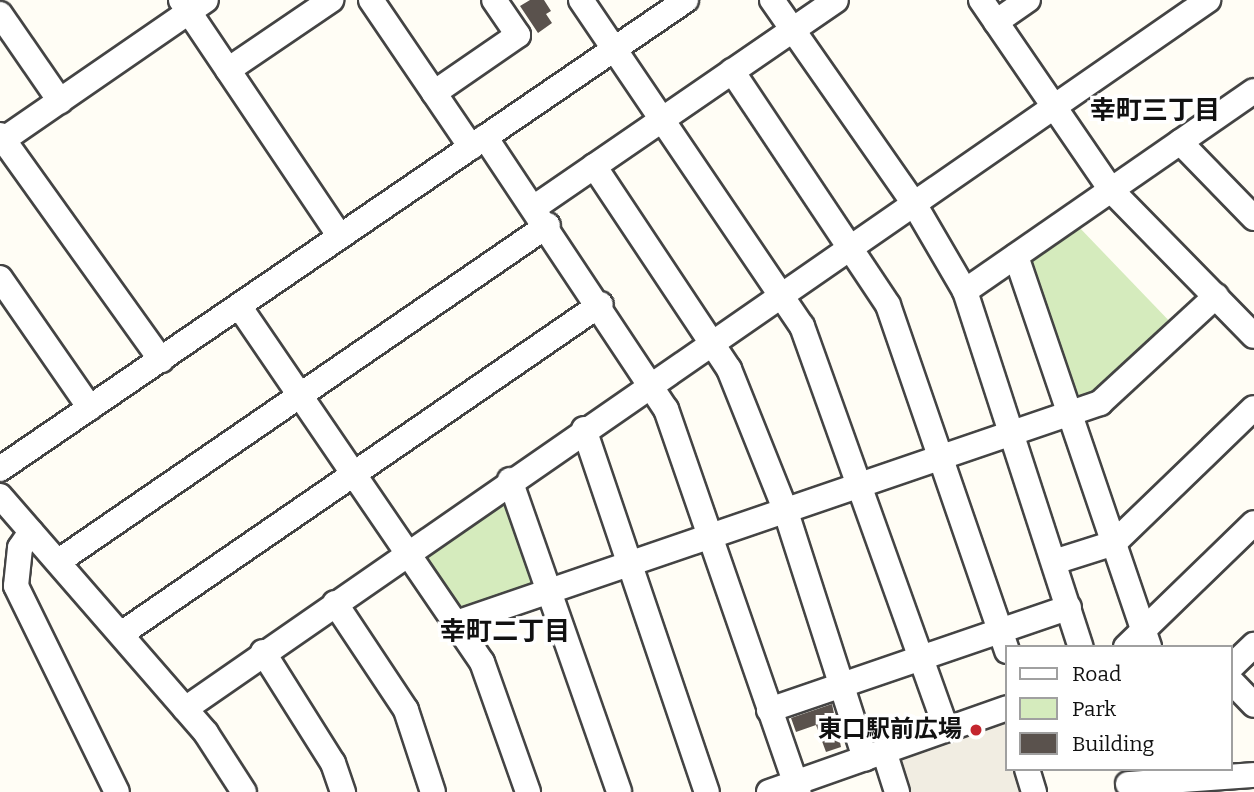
<!DOCTYPE html>
<html>
<head>
<meta charset="utf-8">
<style>
	body { margin:0 }
	#map { position:relative; width:1254px; height:792px; overflow:hidden; background:#fffdf5; font-family:Bitter,"Noto Sans JP",serif }
	div>[style] { position:absolute }
	.green>* { inset:0; background:#d5ebbd }
	.plaza>* { inset:0; background:#f1ede2 }
	.building>* { inset:0; background:#5a524d }
	.roads { filter:drop-shadow(2px 0 #444) drop-shadow(-2px 0 #444) drop-shadow(0 2px #444) drop-shadow(0 -2px #444) }
	.minor>* { height:24px; margin:-12px; padding:0 12px; transform-origin:12px; border-radius:12px; background:#fff }
	.dots>* { width:19px; height:19px; translate:-50% -50%; box-sizing:border-box; border:4px solid #fff; border-radius:50% }
	span { translate:-50% -50%; white-space:nowrap; text-align:center; line-height:1.15; -webkit-text-stroke:7px #fff; paint-order:stroke }
	.poi-label { font-size:24px; color:#111; font-weight:700 }
	.right { translate:-100% -50%; text-align:right }
	.neighbourhood-label { font-size:26px; color:#111; font-weight:700 }
	.legend { position:absolute; left:1005px; top:645px; width:228px; height:126px; box-sizing:border-box; background:#fff; border:2px solid #a0a0a0; margin:0; padding:9px 12px; list-style:none; font-size:21px; color:#111 }
	.legend li { display:flex; align-items:center; gap:14px; height:35px }
	.legend b { width:35px; border:2px solid #a0a0a0 }
</style>
</head>
<body>
<div id="map">
	<div class="green">
		<i style="clip-path:polygon(1077px 225px,1175px 327px,1105px 391px,1078px 402px,1027px 255px)"></i>
		<i style="clip-path:polygon(507px 495px,539px 585px,458px 611px,420px 553px)"></i>
	</div>
	<div class="plaza">
		<i style="clip-path:polygon(1007px 708px,1007px 769px,1027px 769px,1034px 792px,897px 792px,884px 751px)"></i>
	</div>
	<div class="building">
		<i style="clip-path:polygon(530px 0,544px 0,551px 11px,546px 14px,552px 23px,538px 33px,520px 6px)"></i>
		<i style="clip-path:polygon(832px 704px,841px 747px,826px 752px,816px 725px,796px 732px,791px 718px)"></i>
	</div>
	<div class="roads">
		<div class="minor">
			<i style="left:181px;top:0;width:285px;rotate:56.1deg"></i>
			<i style="left:371px;top:0;width:178px;rotate:55.8deg"></i>
			<i style="left:581px;top:0;width:394px;rotate:55.9deg"></i>
			<i style="left:802px;top:326px;width:428px;rotate:70.3deg"></i>
			<i style="left:772px;top:0;width:246px;rotate:55.1deg"></i>
			<i style="left:913px;top:202px;width:103px;rotate:59.7deg"></i>
			<i style="left:965px;top:291px;width:374px;rotate:72deg"></i>
			<i style="left:981px;top:0;width:230px;rotate:55.6deg"></i>
			<i style="left:1111px;top:190px;width:204px;rotate:45.6deg"></i>
			<i style="left:0;top:14px;width:106px;rotate:55.4deg"></i>
			<i style="left:996px;top:22px;width:39px;rotate:-35deg"></i>
			<i style="left:228px;top:70px;width:125px;rotate:-34.2deg"></i>
			<i style="left:732px;top:71px;width:281px;rotate:56.3deg"></i>
			<i style="left:888px;top:305px;width:366px;rotate:71deg"></i>
			<i style="left:434px;top:93px;width:102px;rotate:-34.6deg"></i>
			<i style="left:518px;top:35px;width:42px;rotate:-124.4deg"></i>
			<i style="left:0;top:135px;width:277px;rotate:54.4deg"></i>
			<i style="left:485px;top:137px;width:327px;rotate:56.4deg"></i>
			<i style="left:666px;top:409px;width:405px;rotate:70.9deg"></i>
			<i style="left:0;top:142px;width:250px;rotate:-34.6deg"></i>
			<i style="left:1180px;top:142px;width:106px;rotate:45.8deg"></i>
			<i style="left:594px;top:166px;width:244px;rotate:56.4deg"></i>
			<i style="left:729px;top:369px;width:151px;rotate:68.2deg"></i>
			<i style="left:785px;top:509px;width:262px;rotate:72.2deg"></i>
			<i style="left:535px;top:207px;width:365px;rotate:-34.5deg"></i>
			<i style="left:1016px;top:256px;width:413px;rotate:71.2deg"></i>
			<i style="left:0;top:278px;width:158px;rotate:55.3deg"></i>
			<i style="left:965px;top:291px;width:351px;rotate:-34.7deg"></i>
			<i style="left:239px;top:306px;width:431px;rotate:55.7deg"></i>
			<i style="left:482px;top:662px;width:138px;rotate:70.5deg"></i>
			<i style="left:584px;top:429px;width:383px;rotate:71.3deg"></i>
			<i style="left:0;top:469px;width:831px;rotate:-34.36deg"></i>
			<i style="left:510px;top:480px;width:330px;rotate:70.7deg"></i>
			<i style="left:0;top:496px;width:314px;rotate:49deg"></i>
			<i style="left:206px;top:733px;width:70px;rotate:57.2deg"></i>
			<i style="left:31px;top:532px;width:19px;rotate:125deg"></i>
			<i style="left:20px;top:548px;width:38px;rotate:96deg"></i>
			<i style="left:16px;top:586px;width:229px;rotate:63.9deg"></i>
			<i style="left:59px;top:561px;width:593px;rotate:-34.49deg"></i>
			<i style="left:1054px;top:562px;width:63px;rotate:-17.6deg"></i>
			<i style="left:1114px;top:543px;width:194px;rotate:-44deg"></i>
			<i style="left:335px;top:603px;width:128px;rotate:56.4deg"></i>
			<i style="left:406px;top:710px;width:86px;rotate:71.8deg"></i>
			<i style="left:456px;top:623px;width:681px;rotate:-18.86deg"></i>
			<i style="left:1100px;top:403px;width:158px;rotate:-42.7deg"></i>
			<i style="left:121px;top:634px;width:582px;rotate:-34.51deg"></i>
			<i style="left:1126px;top:647px;width:178px;rotate:-44.1deg"></i>
			<i style="left:263px;top:652px;width:131px;rotate:57.8deg"></i>
			<i style="left:333px;top:763px;width:31px;rotate:71deg"></i>
			<i style="left:1231px;top:667px;width:32px;rotate:-44deg"></i>
			<i style="left:1231px;top:681px;width:33px;rotate:46deg"></i>
			<i style="left:185px;top:709px;width:1245px;rotate:-34.72deg"></i>
			<i style="left:769px;top:710px;width:317px;rotate:-18.9deg"></i>
			<i style="left:884px;top:751px;width:43px;rotate:72.4deg"></i>
			<i style="left:1027px;top:769px;width:24px;rotate:73deg"></i>
			<i style="left:1128px;top:784px;width:126px;rotate:-4.1deg"></i>
			<i style="left:769px;top:792px;width:252px;rotate:-19.4deg"></i>
		</div>
	</div>
	<div class="dots">
		<i style="left:976px;top:730px;background:#c4262e"></i>
	</div>
	<div class="poi-label">
		<span class="right" style="left:962px;top:730px">東口駅前広場</span>
	</div>
	<div class="neighbourhood-label">
		<span style="left:1155px;top:111px">幸町三丁目</span>
		<span style="left:505px;top:632px">幸町二丁目</span>
	</div>
	<ul class="legend">
	<li><b style="height:9px;background:#fff"></b>Road</li>
	<li><b style="height:19px;background:#d5ebbd"></b>Park</li>
	<li><b style="height:19px;background:#5a524d"></b>Building</li>
	</ul>
</div>
</body>
</html>
